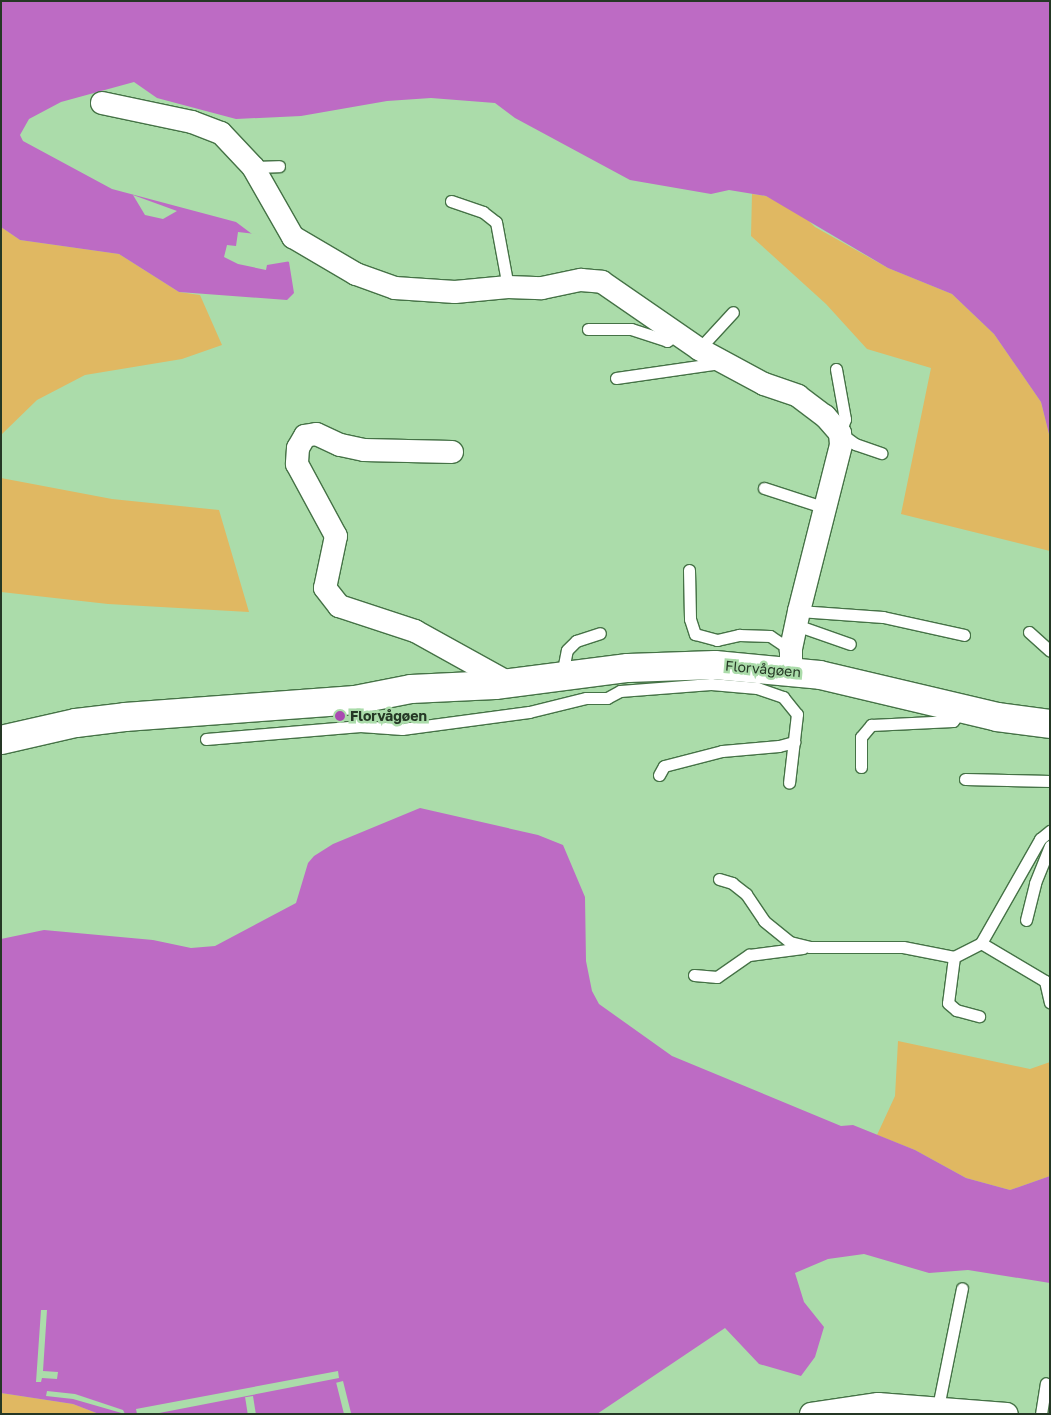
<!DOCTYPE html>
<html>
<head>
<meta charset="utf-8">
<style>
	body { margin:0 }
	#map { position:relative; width:1051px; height:1415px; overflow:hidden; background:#abdcaa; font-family:"Golos Text",sans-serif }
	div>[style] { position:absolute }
	.green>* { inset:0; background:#e0b862 }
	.water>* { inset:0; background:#bd6bc4 }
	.pier>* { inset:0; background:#abdcaa; transform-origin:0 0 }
	.roads { filter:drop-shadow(1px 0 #457246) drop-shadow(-1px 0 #457246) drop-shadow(0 1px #457246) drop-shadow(0 -1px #457246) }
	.lane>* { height:11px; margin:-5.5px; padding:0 5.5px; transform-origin:5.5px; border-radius:5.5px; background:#fff }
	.street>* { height:22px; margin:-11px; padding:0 11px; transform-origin:11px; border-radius:11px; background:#fff }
	.secondary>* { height:28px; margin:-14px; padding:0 14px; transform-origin:14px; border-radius:14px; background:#fff }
	.dots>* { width:14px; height:14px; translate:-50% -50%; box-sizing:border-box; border:2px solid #abdcaa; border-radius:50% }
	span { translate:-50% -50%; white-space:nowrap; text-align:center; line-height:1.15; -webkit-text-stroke:5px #abdcaa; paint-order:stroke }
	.street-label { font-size:14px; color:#253825 }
	.poi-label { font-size:14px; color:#253825; font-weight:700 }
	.left { translate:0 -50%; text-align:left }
	.frame { position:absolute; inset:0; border:2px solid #253825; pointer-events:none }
</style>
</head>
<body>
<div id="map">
	<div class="green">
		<i style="clip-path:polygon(752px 194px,766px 196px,804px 216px,815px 227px,888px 268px,952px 294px,994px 334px,1041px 402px,1050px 438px,1050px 551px,901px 514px,931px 368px,867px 349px,826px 304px,751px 236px)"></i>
		<i style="clip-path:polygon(1px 227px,20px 240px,119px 254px,179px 292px,200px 295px,222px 345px,182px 359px,85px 375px,37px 400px,1px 435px)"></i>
		<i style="clip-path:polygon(1px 478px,112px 499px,219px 510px,249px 612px,108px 604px,1px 592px)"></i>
		<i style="clip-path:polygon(898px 1041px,1030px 1069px,1050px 1062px,1050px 1176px,1010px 1190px,966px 1178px,915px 1150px,877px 1135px,895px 1096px)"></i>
		<i style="clip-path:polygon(1px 1393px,73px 1404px,99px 1414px,1px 1414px)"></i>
	</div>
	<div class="water">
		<i style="clip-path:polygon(1px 1px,1050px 1px,1050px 438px,1041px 402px,994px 334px,952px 294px,888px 268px,766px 196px,729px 190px,711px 194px,630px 180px,515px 118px,495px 103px,431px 98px,387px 101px,301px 116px,236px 119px,157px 98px,134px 82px,61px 102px,29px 119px,20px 135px,23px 141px,112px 189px,236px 222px,289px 262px,294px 293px,287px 300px,179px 292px,119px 254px,20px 240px,1px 227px)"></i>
		<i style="clip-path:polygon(420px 808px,538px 835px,563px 845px,585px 897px,586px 961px,592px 991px,599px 1004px,672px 1056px,841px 1126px,853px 1125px,915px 1150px,966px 1178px,1010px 1190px,1050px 1176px,1050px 1283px,968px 1270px,929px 1273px,864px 1254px,828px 1259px,795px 1273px,804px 1302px,824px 1327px,815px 1357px,801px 1376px,759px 1364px,725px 1328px,597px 1414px,99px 1414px,73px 1404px,1px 1393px,1px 939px,44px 930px,153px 940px,191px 948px,215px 946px,296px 903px,308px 863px,314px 856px,333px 844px)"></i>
	</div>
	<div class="pier">
		<i style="clip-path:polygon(133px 195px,177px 211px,163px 219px,145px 215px)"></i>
		<i style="clip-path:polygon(238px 232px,257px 234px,291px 261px,267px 265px,266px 270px,238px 264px,224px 257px,227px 245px,236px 246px)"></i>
		<i style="clip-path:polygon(41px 1310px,47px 1310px,43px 1371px,58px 1372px,57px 1379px,42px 1378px,41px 1382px,36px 1382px)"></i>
		<i style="clip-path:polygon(338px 1371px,339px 1378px,154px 1414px,137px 1414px,136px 1409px)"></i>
		<i style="left:343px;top:1381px;width:34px;height:7px;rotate:76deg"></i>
		<i style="clip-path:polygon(47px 1391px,75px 1394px,123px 1410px,125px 1414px,73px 1399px,46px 1396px)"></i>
		<i style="left:253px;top:1396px;width:18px;height:8px;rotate:81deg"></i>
	</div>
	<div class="roads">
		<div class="lane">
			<i style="left:253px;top:167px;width:26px;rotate:-2deg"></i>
			<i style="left:451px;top:201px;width:34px;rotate:19deg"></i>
			<i style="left:483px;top:212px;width:16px;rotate:38deg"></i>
			<i style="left:496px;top:222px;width:66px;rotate:79.5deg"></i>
			<i style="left:588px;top:329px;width:43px"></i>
			<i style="left:631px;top:329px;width:38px;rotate:18deg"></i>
			<i style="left:667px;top:341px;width:12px;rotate:-35deg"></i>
			<i style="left:699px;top:349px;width:50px;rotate:-47.4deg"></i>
			<i style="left:836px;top:369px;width:51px;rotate:79.8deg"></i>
			<i style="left:845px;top:419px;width:15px;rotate:110deg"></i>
			<i style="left:840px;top:433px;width:19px;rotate:36deg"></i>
			<i style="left:855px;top:444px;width:28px;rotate:19deg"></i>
			<i style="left:616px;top:378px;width:105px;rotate:-8.2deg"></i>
			<i style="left:764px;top:488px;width:65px;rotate:17.9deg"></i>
			<i style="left:689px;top:570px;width:49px;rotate:88.8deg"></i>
			<i style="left:690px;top:619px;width:16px;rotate:72deg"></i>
			<i style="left:695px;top:634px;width:23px;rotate:15deg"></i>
			<i style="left:717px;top:640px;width:23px;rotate:-13deg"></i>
			<i style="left:739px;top:635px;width:31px;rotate:2deg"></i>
			<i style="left:770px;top:636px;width:25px;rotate:34deg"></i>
			<i style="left:799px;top:611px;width:84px;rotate:4.1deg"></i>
			<i style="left:883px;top:617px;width:83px;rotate:12.5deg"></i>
			<i style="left:796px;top:625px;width:57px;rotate:19.4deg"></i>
			<i style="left:1029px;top:632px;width:28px;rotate:42deg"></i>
			<i style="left:562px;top:675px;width:25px;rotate:-79deg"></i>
			<i style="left:567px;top:650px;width:13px;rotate:-45deg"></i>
			<i style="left:576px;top:641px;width:25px;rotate:-18deg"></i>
			<i style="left:355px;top:700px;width:26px;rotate:79deg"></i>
			<i style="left:360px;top:726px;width:42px;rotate:4.1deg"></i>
			<i style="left:402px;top:729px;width:128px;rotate:-7.6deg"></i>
			<i style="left:529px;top:712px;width:59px;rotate:-13.8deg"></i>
			<i style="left:586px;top:698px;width:21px"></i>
			<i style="left:607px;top:698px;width:15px;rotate:-28deg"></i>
			<i style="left:620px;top:691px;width:91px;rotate:-4.4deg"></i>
			<i style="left:711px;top:684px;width:46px;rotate:5deg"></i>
			<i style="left:757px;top:688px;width:28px;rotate:19deg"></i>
			<i style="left:783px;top:697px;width:22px;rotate:51deg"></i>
			<i style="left:797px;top:714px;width:69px;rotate:96.6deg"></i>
			<i style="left:206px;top:739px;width:155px;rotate:-4.8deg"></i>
			<i style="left:861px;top:767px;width:30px;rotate:-90deg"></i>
			<i style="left:861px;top:737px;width:16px;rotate:-50deg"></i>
			<i style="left:871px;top:725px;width:82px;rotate:-2.8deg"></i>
			<i style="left:953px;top:721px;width:14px;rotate:-54deg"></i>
			<i style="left:659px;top:775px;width:10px;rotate:-61deg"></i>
			<i style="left:664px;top:766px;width:60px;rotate:-14.5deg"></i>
			<i style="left:722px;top:751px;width:57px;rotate:-5deg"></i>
			<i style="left:779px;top:746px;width:16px;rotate:-15deg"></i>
			<i style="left:965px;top:779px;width:85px;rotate:1.3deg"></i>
			<i style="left:719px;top:879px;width:14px;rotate:17deg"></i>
			<i style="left:732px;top:883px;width:18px;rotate:38deg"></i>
			<i style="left:746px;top:894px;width:32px;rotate:56deg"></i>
			<i style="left:764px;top:921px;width:33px;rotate:39deg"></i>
			<i style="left:790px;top:942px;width:21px;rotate:14deg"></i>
			<i style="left:810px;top:947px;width:93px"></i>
			<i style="left:903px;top:947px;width:52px;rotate:11.1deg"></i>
			<i style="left:954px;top:957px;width:30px;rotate:-27deg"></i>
			<i style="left:981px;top:943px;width:120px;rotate:-60.4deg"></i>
			<i style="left:1040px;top:839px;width:13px;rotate:-39deg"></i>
			<i style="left:1026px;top:920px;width:38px;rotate:-76deg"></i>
			<i style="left:1035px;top:883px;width:40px;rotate:-68deg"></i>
			<i style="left:981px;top:943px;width:74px;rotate:30.7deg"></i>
			<i style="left:1045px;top:981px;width:22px;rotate:77deg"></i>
			<i style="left:954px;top:957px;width:46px;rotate:97.4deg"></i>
			<i style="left:948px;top:1003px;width:11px;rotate:41deg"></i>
			<i style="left:956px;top:1010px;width:24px;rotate:15deg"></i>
			<i style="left:694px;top:975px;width:23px;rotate:5deg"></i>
			<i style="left:717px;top:977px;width:39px;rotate:-35deg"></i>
			<i style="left:749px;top:955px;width:54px;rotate:-7.4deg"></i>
			<i style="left:938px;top:1407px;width:121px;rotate:-78.6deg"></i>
			<i style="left:1041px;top:1414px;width:31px;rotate:-81deg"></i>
		</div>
		<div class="street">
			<i style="left:102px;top:103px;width:92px;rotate:11.9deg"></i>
			<i style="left:192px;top:122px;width:31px;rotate:21deg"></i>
			<i style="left:221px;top:133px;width:47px;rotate:46.7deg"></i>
			<i style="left:253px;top:167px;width:81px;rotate:60.3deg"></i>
			<i style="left:293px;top:237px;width:73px;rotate:30.4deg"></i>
			<i style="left:356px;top:274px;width:41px;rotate:19.7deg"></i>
			<i style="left:395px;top:288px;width:60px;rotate:3.8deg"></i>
			<i style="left:455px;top:292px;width:53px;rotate:-5.4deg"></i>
			<i style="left:508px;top:287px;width:34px;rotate:2deg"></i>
			<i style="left:542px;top:288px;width:40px;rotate:-12deg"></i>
			<i style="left:581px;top:280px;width:21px;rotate:5deg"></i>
			<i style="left:602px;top:282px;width:118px;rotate:34.6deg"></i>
			<i style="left:699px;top:349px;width:74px;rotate:28.3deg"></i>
			<i style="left:764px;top:384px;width:36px;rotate:19deg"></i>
			<i style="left:798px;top:396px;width:34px;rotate:37deg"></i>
			<i style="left:825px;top:416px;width:23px;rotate:49deg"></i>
			<i style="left:840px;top:433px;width:12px;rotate:85deg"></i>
			<i style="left:841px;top:445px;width:171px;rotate:104.2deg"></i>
			<i style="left:799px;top:611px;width:40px;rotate:102deg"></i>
			<i style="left:791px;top:650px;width:20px;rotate:90deg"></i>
			<i style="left:452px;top:452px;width:88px;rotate:-178.7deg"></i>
			<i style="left:364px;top:450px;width:25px;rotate:-168deg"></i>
			<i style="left:340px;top:445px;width:26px;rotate:-155deg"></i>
			<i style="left:316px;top:434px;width:11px;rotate:170deg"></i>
			<i style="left:305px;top:436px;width:14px;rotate:120deg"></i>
			<i style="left:298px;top:448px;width:16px;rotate:94deg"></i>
			<i style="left:297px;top:464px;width:82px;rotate:61.6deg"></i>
			<i style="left:336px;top:536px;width:53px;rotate:101.9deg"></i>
			<i style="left:325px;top:588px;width:23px;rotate:52deg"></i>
			<i style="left:339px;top:606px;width:80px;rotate:18.2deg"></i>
			<i style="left:415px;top:631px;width:107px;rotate:29deg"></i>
			<i style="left:811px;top:1414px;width:68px;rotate:-8.5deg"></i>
			<i style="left:878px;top:1404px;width:129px;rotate:4.4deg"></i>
		</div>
		<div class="secondary">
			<i style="left:1px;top:740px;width:77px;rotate:-12.8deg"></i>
			<i style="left:76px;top:723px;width:49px;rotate:-7deg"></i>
			<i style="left:125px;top:717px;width:231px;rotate:-4.2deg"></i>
			<i style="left:355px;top:700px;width:57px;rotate:-11.1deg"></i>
			<i style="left:411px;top:689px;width:84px;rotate:-2.7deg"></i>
			<i style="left:495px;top:685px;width:134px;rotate:-7.3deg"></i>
			<i style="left:628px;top:668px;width:87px;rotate:-2deg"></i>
			<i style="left:715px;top:665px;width:105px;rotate:5.4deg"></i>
			<i style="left:820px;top:675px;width:182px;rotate:13.3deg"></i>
			<i style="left:997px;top:717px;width:53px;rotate:7.5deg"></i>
		</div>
	</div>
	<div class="dots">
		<i style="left:340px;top:716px;background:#a949b1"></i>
	</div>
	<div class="street-label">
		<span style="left:763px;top:669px;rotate:5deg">Florvågøen</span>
	</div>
	<div class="poi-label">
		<span class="left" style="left:350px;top:716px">Florvågøen</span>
	</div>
	<div class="frame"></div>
</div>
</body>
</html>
